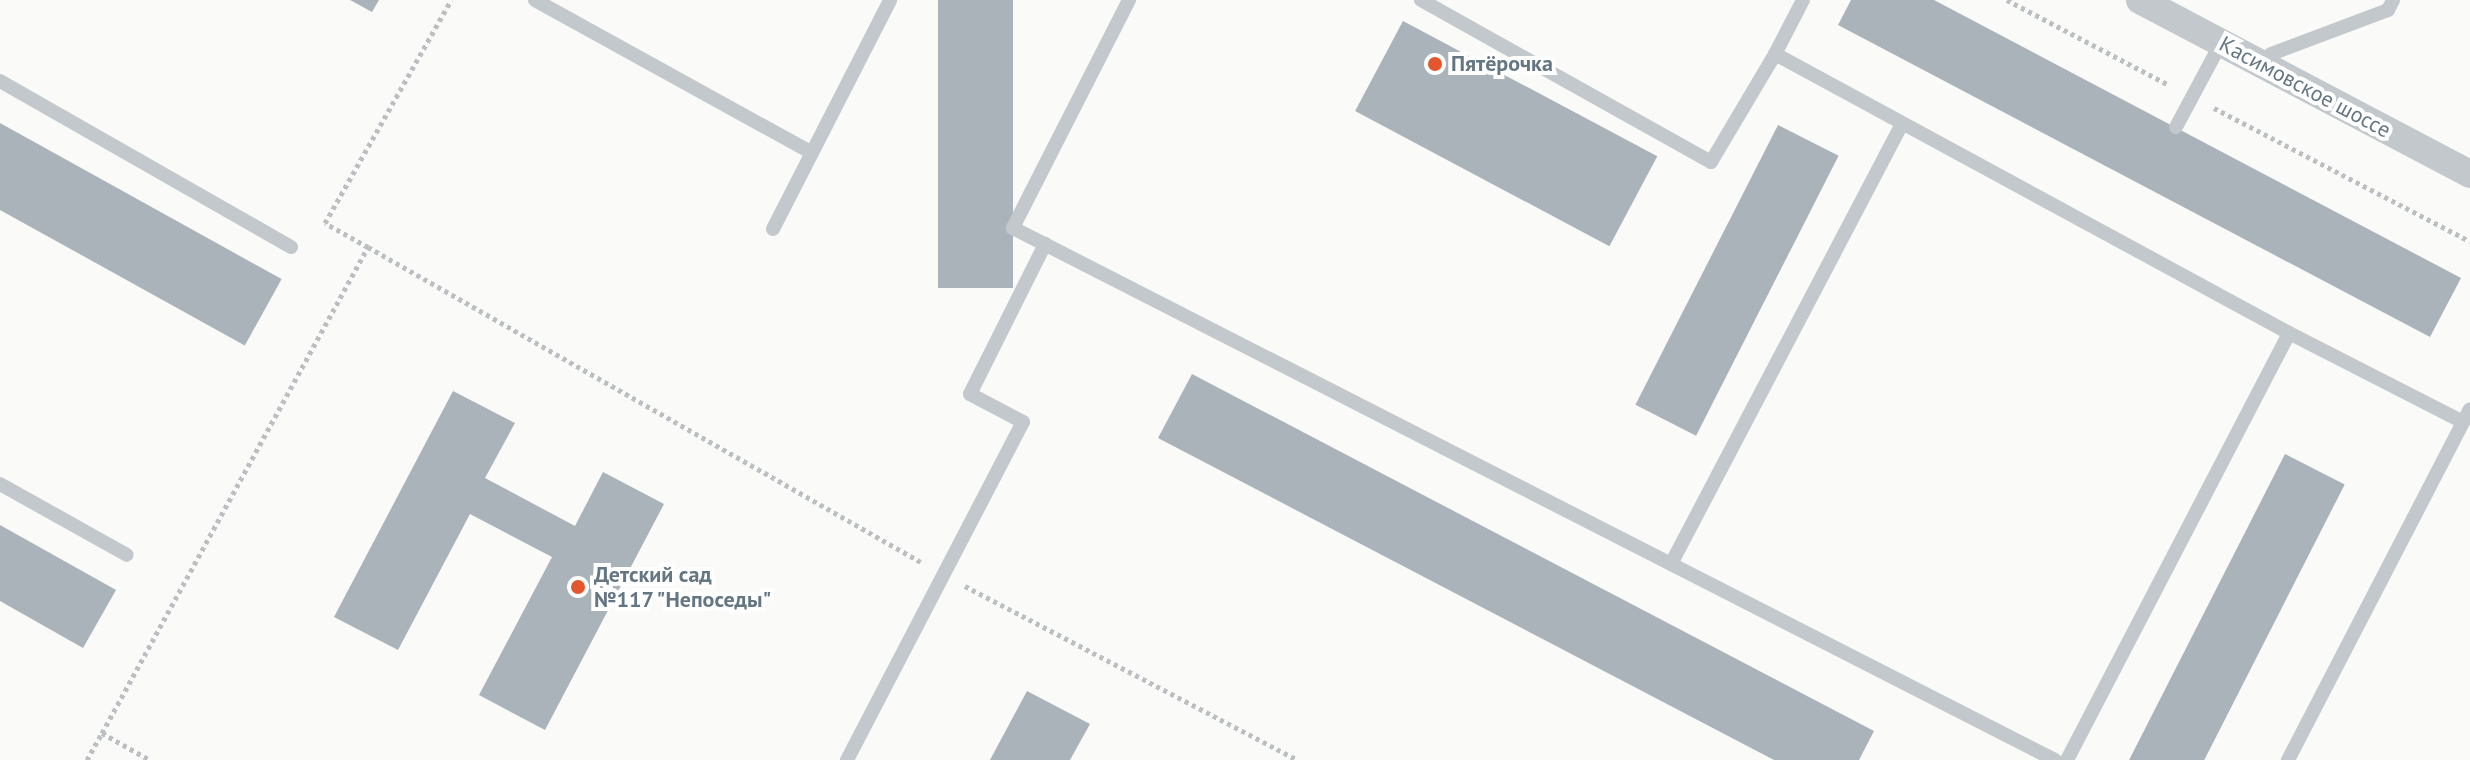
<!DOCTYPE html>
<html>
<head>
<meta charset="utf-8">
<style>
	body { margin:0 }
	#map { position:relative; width:2470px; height:760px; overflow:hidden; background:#fafaf8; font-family:"PT Sans",sans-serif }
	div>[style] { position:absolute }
	.building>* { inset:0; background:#aab3b9; transform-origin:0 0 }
	.path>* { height:5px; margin-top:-2.5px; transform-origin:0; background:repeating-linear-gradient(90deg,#bbbfc2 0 4px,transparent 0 8px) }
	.lane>* { height:14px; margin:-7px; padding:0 7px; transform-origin:7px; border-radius:7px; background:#c3c8cc }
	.street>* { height:28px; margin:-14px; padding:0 14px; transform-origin:14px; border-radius:14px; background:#c3c8cc }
	.dots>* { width:22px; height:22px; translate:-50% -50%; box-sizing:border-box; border:4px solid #fff; border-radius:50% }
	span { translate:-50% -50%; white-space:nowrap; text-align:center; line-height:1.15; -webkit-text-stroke:8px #fff; paint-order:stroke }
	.poi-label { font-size:22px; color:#657683; font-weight:700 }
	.left { translate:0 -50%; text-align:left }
	.street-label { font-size:22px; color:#657683 }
</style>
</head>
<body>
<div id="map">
	<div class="building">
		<i style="clip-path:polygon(350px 0,379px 0,372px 12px)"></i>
		<i style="left:938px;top:0;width:75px;height:288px"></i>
		<i style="clip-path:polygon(1851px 0,1934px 0,2461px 278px,2430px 337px,1838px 25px)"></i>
		<i style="left:1403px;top:21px;width:288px;height:102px;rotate:28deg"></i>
		<i style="left:0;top:123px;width:322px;height:76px;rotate:29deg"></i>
		<i style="left:1778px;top:125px;width:68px;height:314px;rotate:27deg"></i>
		<i style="clip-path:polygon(1192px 374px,1874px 731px,1859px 760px,1774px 760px,1158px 438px)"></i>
		<i style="clip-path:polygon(453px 391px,515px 423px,485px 478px,575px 526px,603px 472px,664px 504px,545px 730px,479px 695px,552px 557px,470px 514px,398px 650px,334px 617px)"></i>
		<i style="left:2285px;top:454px;width:67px;height:345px;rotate:27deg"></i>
		<i style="clip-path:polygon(0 525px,116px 590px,83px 648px,0 601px)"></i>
		<i style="clip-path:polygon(1027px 691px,1090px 724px,1070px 760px,990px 760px)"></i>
	</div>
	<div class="path">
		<i style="left:2007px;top:0;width:183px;rotate:27.7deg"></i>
		<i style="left:2214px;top:108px;width:288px;rotate:27.5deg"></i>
		<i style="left:368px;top:247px;width:49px;rotate:-150.8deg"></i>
		<i style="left:325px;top:223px;width:256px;rotate:-60.5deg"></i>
		<i style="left:965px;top:586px;width:376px;rotate:27.6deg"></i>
		<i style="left:102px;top:733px;width:554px;rotate:-61.31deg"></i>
		<i style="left:368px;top:247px;width:636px;rotate:29.67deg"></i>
		<i style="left:87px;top:760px;width:31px;rotate:-61deg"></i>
		<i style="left:102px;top:733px;width:55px;rotate:29.4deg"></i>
	</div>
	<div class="lane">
		<i style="left:535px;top:0;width:316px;rotate:28.9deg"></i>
		<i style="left:1129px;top:0;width:256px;rotate:117deg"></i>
		<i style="left:1013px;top:228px;width:1170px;rotate:27.05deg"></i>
		<i style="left:1421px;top:0;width:332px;rotate:29.2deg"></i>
		<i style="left:1711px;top:162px;width:126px;rotate:-59.3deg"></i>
		<i style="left:1803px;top:0;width:61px;rotate:117.4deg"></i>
		<i style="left:1775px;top:54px;width:585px;rotate:28.49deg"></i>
		<i style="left:2265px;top:66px;width:13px;rotate:-63deg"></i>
		<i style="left:2271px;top:54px;width:125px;rotate:-20.6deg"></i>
		<i style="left:2388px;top:10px;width:11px;rotate:-63deg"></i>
		<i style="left:0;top:81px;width:335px;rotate:29.7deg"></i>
		<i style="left:2176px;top:127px;width:95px;rotate:-61.8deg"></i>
		<i style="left:773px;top:229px;width:257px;rotate:-62.9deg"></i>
		<i style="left:0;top:484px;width:145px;rotate:29.2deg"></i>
		<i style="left:1671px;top:564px;width:496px;rotate:-62.3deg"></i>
		<i style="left:847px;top:760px;width:381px;rotate:-62.5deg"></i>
		<i style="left:1023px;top:422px;width:60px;rotate:-152.2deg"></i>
		<i style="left:970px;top:394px;width:168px;rotate:-63.4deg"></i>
		<i style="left:2067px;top:760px;width:481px;rotate:-62.5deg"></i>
		<i style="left:2289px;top:333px;width:195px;rotate:27.1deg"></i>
		<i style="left:2288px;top:760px;width:395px;rotate:-62.6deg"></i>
	</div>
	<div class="street">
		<i style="left:2140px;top:0;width:373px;rotate:27.8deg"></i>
	</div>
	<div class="dots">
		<i style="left:1435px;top:64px;background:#e4572e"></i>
		<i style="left:578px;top:587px;background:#e4572e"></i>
	</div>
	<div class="poi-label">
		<span class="left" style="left:1451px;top:64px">Пятёрочка</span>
		<span class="left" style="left:594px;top:587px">Детский сад<br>№117 "Непоседы"</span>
	</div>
	<div class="street-label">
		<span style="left:2305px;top:87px;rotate:28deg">Касимовское шоссе</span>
	</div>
</div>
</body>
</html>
